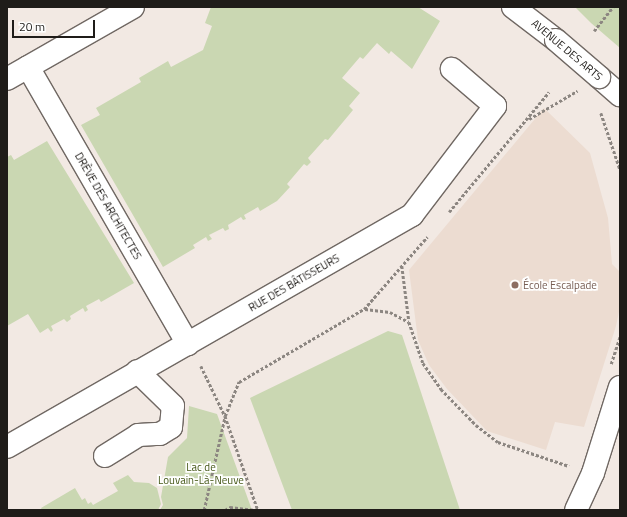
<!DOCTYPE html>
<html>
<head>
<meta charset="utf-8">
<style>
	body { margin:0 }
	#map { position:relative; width:627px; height:517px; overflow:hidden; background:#f2e9e3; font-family:"Titillium Web",sans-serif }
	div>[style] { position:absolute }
	.built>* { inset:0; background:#ecdcd1 }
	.green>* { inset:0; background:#cad7b2 }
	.path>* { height:2.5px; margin-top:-1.25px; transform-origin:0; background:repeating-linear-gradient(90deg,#8c8681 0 3px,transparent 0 5px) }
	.roads { filter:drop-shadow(1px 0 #706863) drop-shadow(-1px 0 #706863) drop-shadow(0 1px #706863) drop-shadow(0 -1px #706863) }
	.minor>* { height:22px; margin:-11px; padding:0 11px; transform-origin:11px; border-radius:11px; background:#fff }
	.bridges { filter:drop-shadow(1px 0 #706863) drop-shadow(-1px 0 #706863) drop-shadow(0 1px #706863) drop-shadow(0 -1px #706863) }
	.minor-bridge>* { height:22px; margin:-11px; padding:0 11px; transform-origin:11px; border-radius:11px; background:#fff }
	.dots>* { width:11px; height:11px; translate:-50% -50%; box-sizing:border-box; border:2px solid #fff; border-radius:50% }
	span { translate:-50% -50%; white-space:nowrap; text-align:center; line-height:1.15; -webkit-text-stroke:3.5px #fff; paint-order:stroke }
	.street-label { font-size:11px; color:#1f1c19 }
	.education-label { font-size:11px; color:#785e54 }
	.left { translate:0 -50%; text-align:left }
	.park-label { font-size:11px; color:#465818 }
	.frame { position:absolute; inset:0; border:8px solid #1f1c19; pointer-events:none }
	.scale { position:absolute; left:12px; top:20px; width:83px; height:18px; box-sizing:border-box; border:2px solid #1f1c19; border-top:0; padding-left:5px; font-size:12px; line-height:14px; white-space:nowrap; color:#1f1c19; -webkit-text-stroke:3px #fff; paint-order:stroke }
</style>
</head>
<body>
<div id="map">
	<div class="built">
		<i style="clip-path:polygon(544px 108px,590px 153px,608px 218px,612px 264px,620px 272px,620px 307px,616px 326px,584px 427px,555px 422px,546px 450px,487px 431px,447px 389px,429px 365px,418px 340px,409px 270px)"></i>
	</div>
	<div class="green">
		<i style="clip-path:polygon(211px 7px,418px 7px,440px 21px,412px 69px,391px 51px,389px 54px,377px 43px,363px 59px,360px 57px,342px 78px,360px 93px,349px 106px,353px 110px,328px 140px,325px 139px,308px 158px,311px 162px,307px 166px,304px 164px,287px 184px,290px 187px,277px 201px,260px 211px,258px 207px,244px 215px,246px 219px,243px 220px,241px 217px,228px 225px,229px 229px,225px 231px,223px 228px,209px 235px,212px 239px,208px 241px,206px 237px,193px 245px,195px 248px,163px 267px,81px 125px,100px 115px,96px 108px,141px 82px,139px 78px,168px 61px,171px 67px,203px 50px,212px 26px,205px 23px)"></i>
		<i style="clip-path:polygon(575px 7px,620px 7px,620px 48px,591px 23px)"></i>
		<i style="clip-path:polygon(47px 141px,134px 283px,101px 302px,99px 299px,86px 306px,88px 310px,85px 312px,83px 308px,70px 316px,71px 319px,67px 322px,64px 319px,51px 326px,53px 330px,51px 332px,48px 328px,40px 333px,28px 314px,7px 326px,7px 157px,11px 155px,14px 160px)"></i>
		<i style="clip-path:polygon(388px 331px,402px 335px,460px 510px,292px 510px,250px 398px)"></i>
		<i style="clip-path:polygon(189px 406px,217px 414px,252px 510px,160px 510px,163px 505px,161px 497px,168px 457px,187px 438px)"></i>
		<i style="clip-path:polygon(128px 475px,134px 482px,149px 483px,157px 488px,161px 504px,158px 510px,42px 510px,41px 508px,75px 488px,82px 500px,85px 498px,88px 504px,91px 502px,93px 505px,118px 491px,113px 483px)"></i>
	</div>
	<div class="path">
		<i style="left:594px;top:31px;width:31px;rotate:-52deg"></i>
		<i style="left:601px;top:113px;width:59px;rotate:71.3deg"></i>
		<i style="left:529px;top:119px;width:56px;rotate:-30.3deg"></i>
		<i style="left:449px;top:212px;width:156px;rotate:-50.2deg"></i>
		<i style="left:402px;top:266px;width:55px;rotate:82.7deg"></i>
		<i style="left:365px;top:309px;width:25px;rotate:7deg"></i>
		<i style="left:390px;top:312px;width:21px;rotate:28deg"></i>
		<i style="left:409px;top:322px;width:43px;rotate:71.1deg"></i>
		<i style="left:423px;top:363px;width:32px;rotate:55deg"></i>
		<i style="left:441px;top:389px;width:50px;rotate:45.8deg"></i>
		<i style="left:476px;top:425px;width:28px;rotate:38deg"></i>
		<i style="left:498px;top:442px;width:75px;rotate:18.7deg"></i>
		<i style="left:611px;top:364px;width:29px;rotate:-72deg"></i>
		<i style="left:201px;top:366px;width:55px;rotate:64.4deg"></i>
		<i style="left:225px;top:416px;width:100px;rotate:70.7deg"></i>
		<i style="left:204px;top:510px;width:96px;rotate:-77.4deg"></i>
		<i style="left:225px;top:416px;width:37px;rotate:-68deg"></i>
		<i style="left:239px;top:382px;width:145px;rotate:-30.3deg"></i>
		<i style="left:364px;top:309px;width:96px;rotate:-48.8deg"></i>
		<i style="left:225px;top:510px;width:6px;rotate:-31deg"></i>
		<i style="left:230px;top:507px;width:25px;rotate:7deg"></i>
	</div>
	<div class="roads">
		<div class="minor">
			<i style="left:513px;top:7px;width:54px;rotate:37.5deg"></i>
			<i style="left:28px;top:67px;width:320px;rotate:60deg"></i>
			<i style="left:599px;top:77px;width:28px;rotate:41deg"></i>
			<i style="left:7px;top:79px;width:145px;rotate:-29.7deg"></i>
			<i style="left:7px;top:447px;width:467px;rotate:-29.8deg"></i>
			<i style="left:412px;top:215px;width:137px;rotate:-52.7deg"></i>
			<i style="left:495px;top:106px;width:57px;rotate:-139.3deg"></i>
			<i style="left:105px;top:456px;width:39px;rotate:-32deg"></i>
			<i style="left:138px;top:435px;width:22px;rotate:-3deg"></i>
			<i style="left:160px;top:434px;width:13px;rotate:-32deg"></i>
			<i style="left:171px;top:427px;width:21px;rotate:-85deg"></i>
			<i style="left:173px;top:406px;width:50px;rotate:-135.8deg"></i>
			<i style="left:576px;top:510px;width:41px;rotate:-65.3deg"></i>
			<i style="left:593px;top:473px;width:90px;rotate:-72.6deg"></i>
		</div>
	</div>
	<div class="bridges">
		<div class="minor-bridge">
			<i style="left:556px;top:40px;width:57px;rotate:40.7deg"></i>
		</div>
	</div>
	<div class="dots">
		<i style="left:515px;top:285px;background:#8d6e63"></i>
	</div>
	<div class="street-label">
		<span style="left:567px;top:50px;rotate:40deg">AVENUE DES ARTS</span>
		<span style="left:108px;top:206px;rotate:60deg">DRÈVE DES ARCHITECTES</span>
		<span style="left:294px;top:283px;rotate:-30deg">RUE DES BÂTISSEURS</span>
	</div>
	<div class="education-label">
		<span class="left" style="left:523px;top:285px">École Escalpade</span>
	</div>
	<div class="park-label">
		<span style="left:201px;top:474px">Lac de<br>Louvain-Là-Neuve</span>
	</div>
	<div class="frame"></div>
	<div class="scale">20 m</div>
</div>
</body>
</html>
